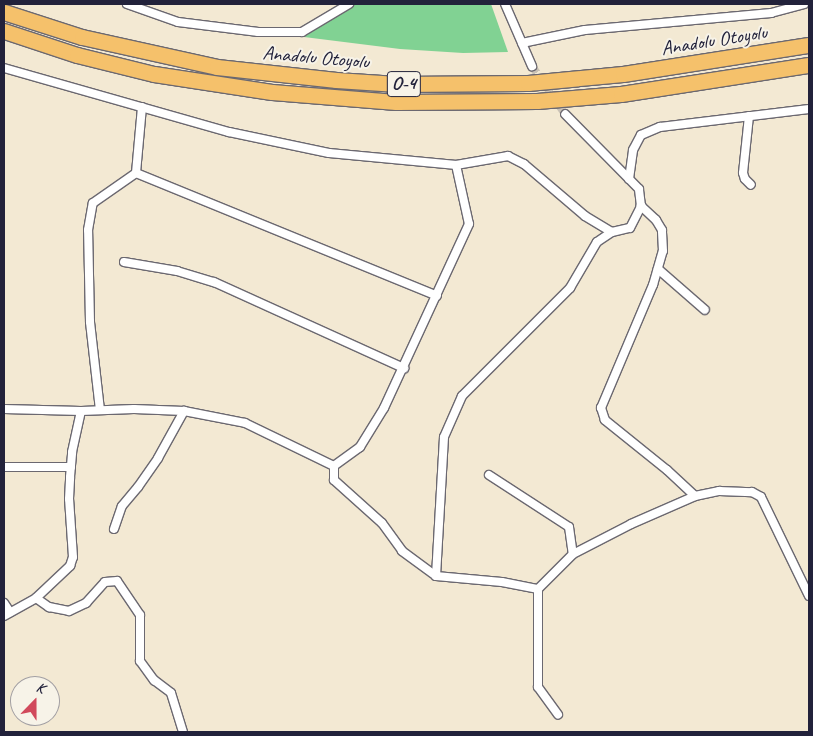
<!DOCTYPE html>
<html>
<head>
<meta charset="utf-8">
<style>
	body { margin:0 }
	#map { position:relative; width:813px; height:736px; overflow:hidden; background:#f3e9d3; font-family:Caveat,sans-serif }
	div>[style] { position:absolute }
	.green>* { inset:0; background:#81d293 }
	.minor-tunnel>* { height:8px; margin-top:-4px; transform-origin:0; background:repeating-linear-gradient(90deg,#c9c1b5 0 8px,transparent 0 12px) }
	.roads { filter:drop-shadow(1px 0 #6b6870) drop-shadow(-1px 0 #6b6870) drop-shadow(0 1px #6b6870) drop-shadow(0 -1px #6b6870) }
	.minor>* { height:8px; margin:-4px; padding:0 4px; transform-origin:4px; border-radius:4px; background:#fff }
	.motorway>* { height:15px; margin:-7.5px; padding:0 7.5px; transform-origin:7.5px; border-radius:7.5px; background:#f5c16b }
	span { translate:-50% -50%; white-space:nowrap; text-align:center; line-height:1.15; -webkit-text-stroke:4px #f7f3e8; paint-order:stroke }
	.shield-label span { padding:1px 4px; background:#f7f3e8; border:1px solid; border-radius:4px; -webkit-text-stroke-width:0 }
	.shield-label { font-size:19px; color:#22223b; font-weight:700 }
	.street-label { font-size:20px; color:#22223b }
	.frame { position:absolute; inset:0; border:5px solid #22223b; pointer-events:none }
	.north { position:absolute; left:10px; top:676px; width:50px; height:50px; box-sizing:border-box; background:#f7f3e8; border:1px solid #a29fa3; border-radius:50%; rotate:22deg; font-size:14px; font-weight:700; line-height:20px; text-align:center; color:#22223b }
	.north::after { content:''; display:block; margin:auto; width:18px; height:22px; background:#d1495b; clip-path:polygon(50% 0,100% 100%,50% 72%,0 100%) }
</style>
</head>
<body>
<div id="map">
	<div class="green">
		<i style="clip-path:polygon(357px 4px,491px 4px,508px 52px,463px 53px,400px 49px,304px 37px,344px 9px)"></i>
	</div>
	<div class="minor-tunnel">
		<i style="left:532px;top:66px;width:58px;rotate:55.5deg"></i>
	</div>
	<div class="roads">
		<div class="minor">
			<i style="left:127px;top:4px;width:54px;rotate:19.4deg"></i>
			<i style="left:178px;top:22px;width:81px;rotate:7.1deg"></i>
			<i style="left:258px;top:32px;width:44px"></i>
			<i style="left:302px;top:32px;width:55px;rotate:-30.8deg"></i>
			<i style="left:505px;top:4px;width:68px;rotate:66.5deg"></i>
			<i style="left:522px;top:43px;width:64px;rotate:-11.7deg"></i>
			<i style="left:585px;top:30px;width:187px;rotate:-5.2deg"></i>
			<i style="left:771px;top:13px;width:34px;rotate:-15deg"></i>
			<i style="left:4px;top:68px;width:234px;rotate:15.9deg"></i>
			<i style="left:229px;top:132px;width:102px;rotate:11.9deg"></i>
			<i style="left:329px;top:153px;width:128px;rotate:5.4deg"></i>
			<i style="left:456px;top:165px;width:53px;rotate:-9.8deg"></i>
			<i style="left:508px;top:156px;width:18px;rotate:27deg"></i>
			<i style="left:524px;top:164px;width:80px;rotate:40.4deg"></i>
			<i style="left:585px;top:216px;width:31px;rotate:31deg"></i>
			<i style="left:612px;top:232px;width:18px;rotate:-13deg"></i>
			<i style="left:630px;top:228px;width:25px;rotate:-63deg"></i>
			<i style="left:641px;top:206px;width:17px;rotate:-97deg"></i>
			<i style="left:639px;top:189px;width:105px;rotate:-134.6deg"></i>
			<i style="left:142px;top:107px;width:66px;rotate:95.2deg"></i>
			<i style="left:136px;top:173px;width:325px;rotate:22.2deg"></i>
			<i style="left:749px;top:116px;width:57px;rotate:96deg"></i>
			<i style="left:743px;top:173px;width:6px;rotate:72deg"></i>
			<i style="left:745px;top:179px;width:8px;rotate:45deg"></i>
			<i style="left:456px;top:165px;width:60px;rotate:77.6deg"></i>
			<i style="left:469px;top:224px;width:203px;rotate:114.8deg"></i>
			<i style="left:384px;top:408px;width:46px;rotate:121.6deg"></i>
			<i style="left:360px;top:447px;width:32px;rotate:144deg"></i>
			<i style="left:334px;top:466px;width:14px;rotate:90deg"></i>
			<i style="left:334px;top:480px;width:64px;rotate:41.9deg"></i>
			<i style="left:382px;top:523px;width:34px;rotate:54deg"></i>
			<i style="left:402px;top:551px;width:42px;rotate:36.3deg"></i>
			<i style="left:436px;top:576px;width:66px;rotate:5.2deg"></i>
			<i style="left:502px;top:582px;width:37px;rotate:11deg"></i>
			<i style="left:538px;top:589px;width:98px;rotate:90deg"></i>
			<i style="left:538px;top:687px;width:34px;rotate:54deg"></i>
			<i style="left:629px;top:179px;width:29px;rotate:-82deg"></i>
			<i style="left:633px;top:150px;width:17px;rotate:-62deg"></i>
			<i style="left:641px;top:135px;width:21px;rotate:-23deg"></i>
			<i style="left:660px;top:127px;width:150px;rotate:-6.9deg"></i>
			<i style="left:124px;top:262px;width:54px;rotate:9.6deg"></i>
			<i style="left:177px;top:271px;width:39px;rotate:17deg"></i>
			<i style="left:214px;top:282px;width:209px;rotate:24.4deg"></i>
			<i style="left:658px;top:269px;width:62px;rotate:41.1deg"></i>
			<i style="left:4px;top:409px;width:77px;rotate:1.5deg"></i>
			<i style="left:81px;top:411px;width:53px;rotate:-2.2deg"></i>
			<i style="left:134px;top:409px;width:50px;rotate:2.3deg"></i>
			<i style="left:184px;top:411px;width:62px;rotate:11.1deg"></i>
			<i style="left:245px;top:423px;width:99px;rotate:25.8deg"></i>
			<i style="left:100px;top:410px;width:89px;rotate:-96.5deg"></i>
			<i style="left:90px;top:322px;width:92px;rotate:-91.2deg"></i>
			<i style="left:88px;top:230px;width:27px;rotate:-80deg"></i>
			<i style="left:93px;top:203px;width:52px;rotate:-34.9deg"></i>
			<i style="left:4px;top:467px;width:67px"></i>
			<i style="left:489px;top:475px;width:95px;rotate:33deg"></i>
			<i style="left:569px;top:527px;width:27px;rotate:82deg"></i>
			<i style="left:695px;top:496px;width:25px;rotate:-12deg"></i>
			<i style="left:719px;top:491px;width:33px;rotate:2deg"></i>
			<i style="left:752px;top:492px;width:10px;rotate:29deg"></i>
			<i style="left:761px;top:497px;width:110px;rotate:64.1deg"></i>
			<i style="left:114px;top:529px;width:24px;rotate:-71deg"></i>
			<i style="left:122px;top:506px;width:25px;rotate:-50deg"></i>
			<i style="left:138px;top:487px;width:35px;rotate:-55deg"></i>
			<i style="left:158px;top:458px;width:54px;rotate:-61deg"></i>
			<i style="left:436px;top:576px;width:139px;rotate:-86.7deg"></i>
			<i style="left:444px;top:437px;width:45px;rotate:-66.3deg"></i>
			<i style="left:462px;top:396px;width:153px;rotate:-45deg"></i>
			<i style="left:570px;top:288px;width:53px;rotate:-59.6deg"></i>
			<i style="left:597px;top:242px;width:18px;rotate:-34deg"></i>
			<i style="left:538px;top:589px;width:49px;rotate:-45deg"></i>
			<i style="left:573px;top:554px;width:65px;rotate:-27.3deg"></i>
			<i style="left:631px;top:524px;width:70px;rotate:-23.6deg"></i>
			<i style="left:695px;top:496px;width:38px;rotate:-137deg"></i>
			<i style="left:667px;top:470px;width:80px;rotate:-141.1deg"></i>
			<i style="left:605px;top:420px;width:13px;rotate:-108deg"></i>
			<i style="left:601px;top:408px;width:134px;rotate:-67.1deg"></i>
			<i style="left:653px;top:285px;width:35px;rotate:-74deg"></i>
			<i style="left:663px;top:251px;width:21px;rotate:-93deg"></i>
			<i style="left:662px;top:230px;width:12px;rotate:-121deg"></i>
			<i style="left:656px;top:220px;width:21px;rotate:-137deg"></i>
			<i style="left:36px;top:598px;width:16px;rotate:35deg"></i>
			<i style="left:49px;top:607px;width:20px;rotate:11deg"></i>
			<i style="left:69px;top:611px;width:19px;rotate:-25deg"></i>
			<i style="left:86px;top:603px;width:28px;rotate:-48deg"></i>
			<i style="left:105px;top:582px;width:12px;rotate:-5deg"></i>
			<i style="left:117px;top:581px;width:41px;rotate:55.9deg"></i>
			<i style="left:140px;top:615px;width:46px;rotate:90deg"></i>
			<i style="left:140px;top:661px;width:24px;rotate:54deg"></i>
			<i style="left:154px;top:680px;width:21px;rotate:37deg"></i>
			<i style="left:171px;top:693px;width:41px;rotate:72.9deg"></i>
			<i style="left:4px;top:603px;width:11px;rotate:56deg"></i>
			<i style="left:4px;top:616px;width:37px;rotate:-29deg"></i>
			<i style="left:36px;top:598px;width:47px;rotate:-43.3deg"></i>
			<i style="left:70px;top:566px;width:9px;rotate:-72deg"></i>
			<i style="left:73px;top:557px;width:58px;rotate:-93.9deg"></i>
			<i style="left:69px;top:499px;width:22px;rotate:-87deg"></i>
			<i style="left:70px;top:477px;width:25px;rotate:-85deg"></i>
			<i style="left:72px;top:452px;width:42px;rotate:-77.6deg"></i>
		</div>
		<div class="motorway">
			<i style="left:4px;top:12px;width:82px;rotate:17.8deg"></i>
			<i style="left:82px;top:37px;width:138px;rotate:12.5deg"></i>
			<i style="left:217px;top:67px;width:120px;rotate:6.2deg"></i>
			<i style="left:336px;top:80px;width:61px;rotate:3.8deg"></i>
			<i style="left:397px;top:84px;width:131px;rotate:-0.4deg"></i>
			<i style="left:528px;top:83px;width:95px;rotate:-5.4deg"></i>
			<i style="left:623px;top:74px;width:188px;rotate:-8.9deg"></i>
			<i style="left:4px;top:31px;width:77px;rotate:18.2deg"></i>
			<i style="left:77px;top:55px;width:79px;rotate:13.9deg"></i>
			<i style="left:154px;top:74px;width:119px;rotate:8.7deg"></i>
			<i style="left:272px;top:92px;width:124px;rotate:4.6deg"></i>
			<i style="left:396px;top:102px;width:141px;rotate:-0.4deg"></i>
			<i style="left:537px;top:101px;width:84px;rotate:-4.8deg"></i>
			<i style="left:621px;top:94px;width:190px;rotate:-8.8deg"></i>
		</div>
	</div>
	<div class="shield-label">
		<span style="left:404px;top:84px">O-4</span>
	</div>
	<div class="street-label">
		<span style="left:714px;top:40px;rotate:-9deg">Anadolu Otoyolu</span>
		<span style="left:316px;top:57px;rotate:5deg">Anadolu Otoyolu</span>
	</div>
	<div class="frame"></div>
	<div class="north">K</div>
</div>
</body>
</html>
